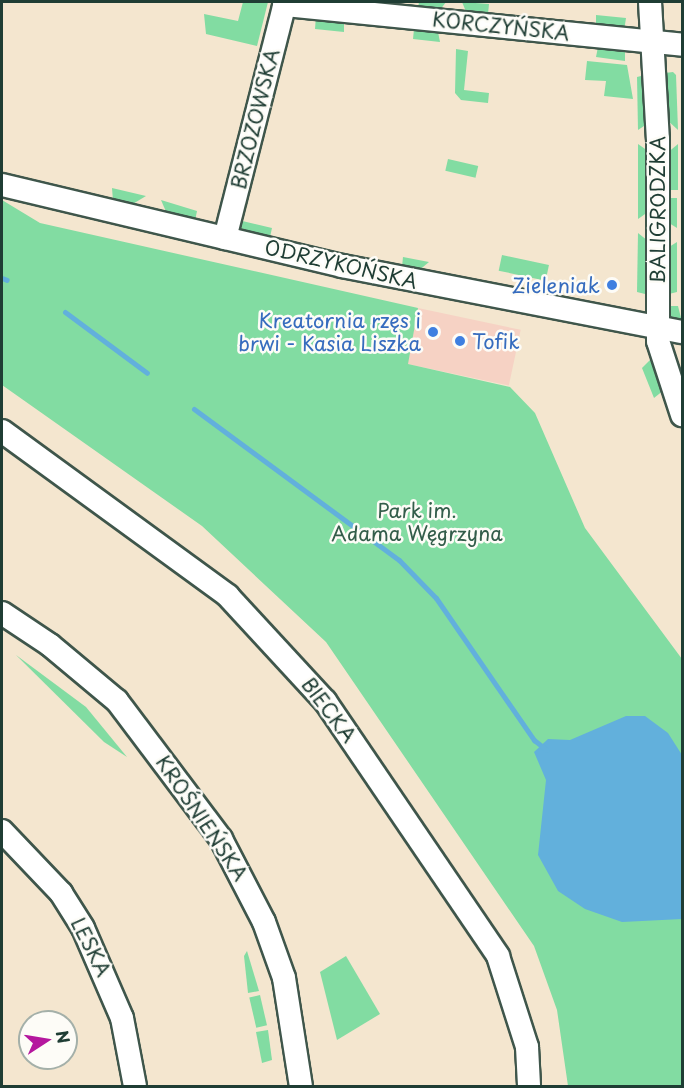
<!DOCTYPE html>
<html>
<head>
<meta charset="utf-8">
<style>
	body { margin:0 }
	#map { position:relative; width:684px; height:1088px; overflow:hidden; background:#f4e6cf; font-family:"Playpen Sans",sans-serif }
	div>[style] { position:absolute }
	.built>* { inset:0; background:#f6d2c4; transform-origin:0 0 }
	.green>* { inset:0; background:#82dca2; transform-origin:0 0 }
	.water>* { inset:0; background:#62b0dc }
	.stream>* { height:5px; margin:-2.5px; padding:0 2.5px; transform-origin:2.5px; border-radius:2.5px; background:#62b0dc }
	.roads { filter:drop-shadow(2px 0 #3f564b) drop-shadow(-2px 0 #3f564b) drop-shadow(0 2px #3f564b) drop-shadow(0 -2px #3f564b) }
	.minor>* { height:22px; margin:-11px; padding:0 11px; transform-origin:11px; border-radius:11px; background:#fff }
	.dots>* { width:16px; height:16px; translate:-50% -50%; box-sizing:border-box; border:3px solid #fdfcf7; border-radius:50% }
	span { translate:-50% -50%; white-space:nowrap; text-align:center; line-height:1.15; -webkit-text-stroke:5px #fdfcf7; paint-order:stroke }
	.street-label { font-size:20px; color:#1f3d34 }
	.shop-label { font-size:20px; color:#366cbe }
	.right { translate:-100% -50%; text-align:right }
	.left { translate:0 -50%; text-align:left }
	.park-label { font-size:20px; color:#335d4a }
	.frame { position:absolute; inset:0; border:3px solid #1f3d34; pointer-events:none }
	.north { position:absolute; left:18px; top:1010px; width:60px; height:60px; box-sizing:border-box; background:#fdfcf7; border:2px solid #a4b0a9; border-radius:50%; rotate:78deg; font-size:16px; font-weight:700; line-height:24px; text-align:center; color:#1f3d34 }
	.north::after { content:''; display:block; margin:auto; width:21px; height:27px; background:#b5179e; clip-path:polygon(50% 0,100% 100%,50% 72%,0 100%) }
</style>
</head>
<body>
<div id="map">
	<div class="built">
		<i style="left:418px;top:308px;width:105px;height:57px;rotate:12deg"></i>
	</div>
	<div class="green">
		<i style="clip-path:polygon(243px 2px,268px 2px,257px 46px,206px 34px,204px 14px,238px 21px)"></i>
		<i style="clip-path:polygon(419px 2px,446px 2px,440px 10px,418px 8px)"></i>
		<i style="clip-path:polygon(462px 2px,489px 4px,488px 14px,467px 14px)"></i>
		<i style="clip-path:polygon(596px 15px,626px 18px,624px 31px,596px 27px)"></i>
		<i style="clip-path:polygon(316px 16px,344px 21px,344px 32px,315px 29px)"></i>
		<i style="clip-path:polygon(414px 29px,438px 32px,440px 42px,413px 39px)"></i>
		<i style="clip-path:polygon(598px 47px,625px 47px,625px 61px,596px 57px)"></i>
		<i style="clip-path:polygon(456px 49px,468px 51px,464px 90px,489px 93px,488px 103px,461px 100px,455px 93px)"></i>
		<i style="clip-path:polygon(587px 61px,627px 65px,633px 99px,604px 96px,606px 81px,585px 80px)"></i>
		<i style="clip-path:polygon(673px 72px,676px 75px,678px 130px,666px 119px,665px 73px)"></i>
		<i style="clip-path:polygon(649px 74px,647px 124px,638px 130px,637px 77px)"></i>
		<i style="clip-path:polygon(638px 144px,648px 151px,648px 212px,638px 219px)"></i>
		<i style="clip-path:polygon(678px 144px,678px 190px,668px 190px,666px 154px)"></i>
		<i style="left:448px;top:159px;width:31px;height:12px;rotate:13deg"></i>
		<i style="clip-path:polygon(112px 188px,146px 196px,131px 205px,113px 201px)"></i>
		<i style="clip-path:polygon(669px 198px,677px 198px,677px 228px,669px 223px)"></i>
		<i style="clip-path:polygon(2px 200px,40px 223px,418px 308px,408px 364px,510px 387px,535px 413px,585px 528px,682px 659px,682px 1086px,568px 1086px,557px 1010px,534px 946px,326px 642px,202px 526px,2px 385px)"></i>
		<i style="clip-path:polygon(161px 200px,197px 211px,195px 221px,167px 214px)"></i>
		<i style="clip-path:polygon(238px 220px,272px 228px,270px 237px,243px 232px)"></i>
		<i style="clip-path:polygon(638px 233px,648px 241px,649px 295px,637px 292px)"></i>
		<i style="clip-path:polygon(677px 242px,677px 292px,665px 295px,669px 247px)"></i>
		<i style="left:502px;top:255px;width:48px;height:16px;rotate:12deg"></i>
		<i style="clip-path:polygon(403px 257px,429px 262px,417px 272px,402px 267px)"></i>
		<i style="clip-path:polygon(666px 306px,678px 306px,682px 322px,669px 316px)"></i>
		<i style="clip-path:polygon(652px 358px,664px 390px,654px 398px,642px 368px)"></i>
		<i style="clip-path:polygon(16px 655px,86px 707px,127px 757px,104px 742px)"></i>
		<i style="clip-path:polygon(247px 951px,259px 991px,248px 993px,244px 956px)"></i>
		<i style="clip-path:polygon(346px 956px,380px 1014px,337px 1040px,320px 972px)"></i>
		<i style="left:260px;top:995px;width:31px;height:11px;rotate:77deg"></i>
		<i style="clip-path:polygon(268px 1030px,272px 1060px,262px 1063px,256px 1032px)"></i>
	</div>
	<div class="water">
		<i style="clip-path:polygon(626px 716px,645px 716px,668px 733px,682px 755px,682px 919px,622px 922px,585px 909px,558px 891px,538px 855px,546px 780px,534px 752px,548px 739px,570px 740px)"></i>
	</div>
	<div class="stream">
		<i style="left:2px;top:278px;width:5px;rotate:22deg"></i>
		<i style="left:65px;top:312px;width:102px;rotate:36.6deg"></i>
		<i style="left:194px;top:409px;width:255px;rotate:36.4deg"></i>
		<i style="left:399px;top:560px;width:53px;rotate:45.8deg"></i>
		<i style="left:436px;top:598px;width:173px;rotate:55.4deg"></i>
		<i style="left:534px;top:740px;width:16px;rotate:38deg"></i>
	</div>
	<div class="roads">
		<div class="minor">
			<i style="left:650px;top:2px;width:137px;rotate:86.7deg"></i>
			<i style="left:658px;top:139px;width:202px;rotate:90deg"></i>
			<i style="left:658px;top:341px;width:78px;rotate:72deg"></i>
			<i style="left:284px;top:5px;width:400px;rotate:5.7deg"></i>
			<i style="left:2px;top:185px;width:350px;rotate:13.4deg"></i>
			<i style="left:342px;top:266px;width:346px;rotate:11deg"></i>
			<i style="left:225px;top:238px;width:244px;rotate:-75.7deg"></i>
			<i style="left:2px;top:431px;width:280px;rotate:36.1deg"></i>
			<i style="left:228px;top:596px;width:143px;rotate:47.3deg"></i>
			<i style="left:325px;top:701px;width:308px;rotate:55.8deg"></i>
			<i style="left:498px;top:956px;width:96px;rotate:72.3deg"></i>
			<i style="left:527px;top:1047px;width:39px;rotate:87deg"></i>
			<i style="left:2px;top:613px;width:58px;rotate:33.7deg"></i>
			<i style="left:50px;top:645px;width:87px;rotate:39.9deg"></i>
			<i style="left:117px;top:701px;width:173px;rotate:53deg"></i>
			<i style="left:221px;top:839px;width:93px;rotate:62.6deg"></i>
			<i style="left:264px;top:922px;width:59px;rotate:70.3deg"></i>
			<i style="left:284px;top:978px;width:109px;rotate:81.1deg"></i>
			<i style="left:2px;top:831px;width:86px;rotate:46.4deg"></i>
			<i style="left:61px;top:893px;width:41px;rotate:57.8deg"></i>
			<i style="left:83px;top:928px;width:98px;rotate:66.6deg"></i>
			<i style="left:122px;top:1018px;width:69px;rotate:79.2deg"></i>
		</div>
	</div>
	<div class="dots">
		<i style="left:612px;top:285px;background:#3f7fe0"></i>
		<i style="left:433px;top:332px;background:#3f7fe0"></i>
		<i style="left:460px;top:341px;background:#3f7fe0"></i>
	</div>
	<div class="street-label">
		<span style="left:501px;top:26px;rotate:6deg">KORCZYŃSKA</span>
		<span style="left:255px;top:119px;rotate:-76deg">BRZOZOWSKA</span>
		<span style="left:657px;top:210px;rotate:-90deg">BALIGRODZKA</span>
		<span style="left:341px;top:264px;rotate:13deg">ODRZYKOŃSKA</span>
		<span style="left:329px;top:710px;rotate:53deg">BIECKA</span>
		<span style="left:202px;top:818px;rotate:56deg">KROŚNIEŃSKA</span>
		<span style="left:91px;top:947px;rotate:63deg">LESKA</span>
	</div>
	<div class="shop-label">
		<span class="right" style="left:600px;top:285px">Zieleniak</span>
		<span class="right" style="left:421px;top:332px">Kreatornia rzęs i<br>brwi - Kasia Liszka</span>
		<span class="left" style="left:472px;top:341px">Tofik</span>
	</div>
	<div class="park-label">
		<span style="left:417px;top:522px">Park im.<br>Adama Węgrzyna</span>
	</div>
	<div class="frame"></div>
	<div class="north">N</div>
</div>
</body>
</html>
